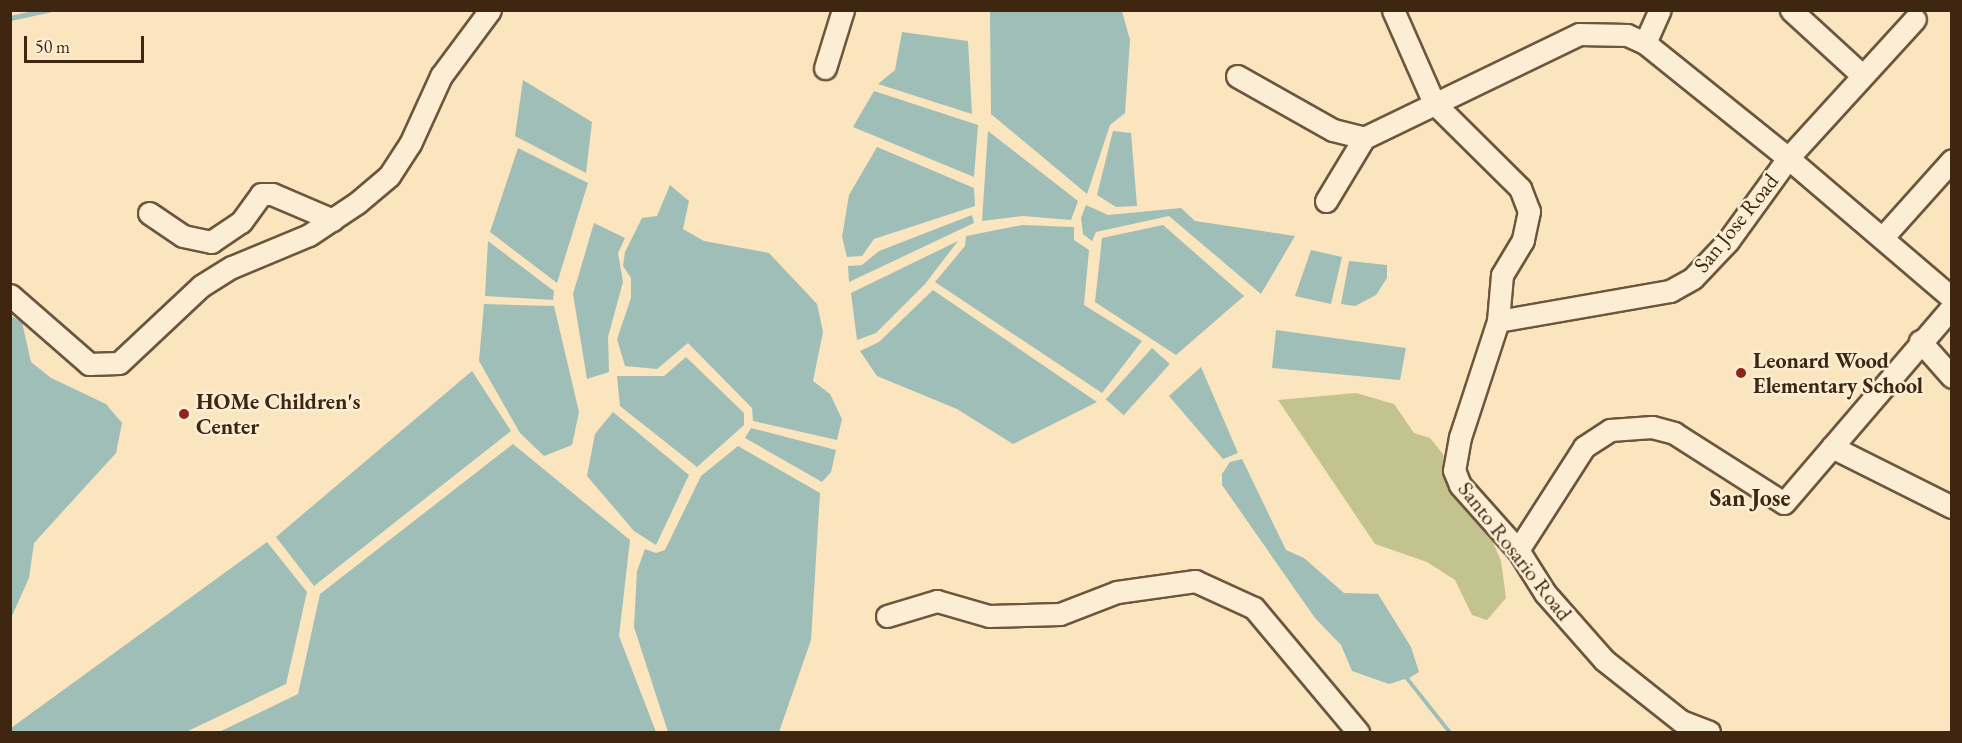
<!DOCTYPE html>
<html>
<head>
<meta charset="utf-8">
<style>
	body { margin:0 }
	#map { position:relative; width:1962px; height:743px; overflow:hidden; background:#fae5bf; font-family:"EB Garamond",serif }
	div>[style] { position:absolute }
	.green>* { inset:0; background:#c2c38f }
	.water>* { inset:0; background:#9fbeb7; transform-origin:0 0 }
	.stream>* { height:4.5px; margin:-2.25px; padding:0 2.25px; transform-origin:2.25px; border-radius:2.25px; background:#9fbeb7 }
	.roads { filter:drop-shadow(2px 0 #6d563c) drop-shadow(-2px 0 #6d563c) drop-shadow(0 2px #6d563c) drop-shadow(0 -2px #6d563c) }
	.minor>* { height:21px; margin:-10.5px; padding:0 10.5px; transform-origin:10.5px; border-radius:10.5px; background:#fceed5 }
	.dots>* { width:16px; height:16px; translate:-50% -50%; box-sizing:border-box; border:3px solid #fceed5; border-radius:50% }
	span { translate:-50% -50%; white-space:nowrap; text-align:center; line-height:1.15; -webkit-text-stroke:5px #fceed5; paint-order:stroke }
	.street-label { font-size:22px; color:#3e2610 }
	.poi-label { font-size:22px; color:#3e2610; font-weight:700 }
	.left { translate:0 -50%; text-align:left }
	.neighbourhood-label { font-size:24px; color:#3e2610; font-weight:700 }
	.frame { position:absolute; inset:0; border:12px solid #3e2610; pointer-events:none }
	.scale { position:absolute; left:24px; top:36px; width:120px; height:27px; box-sizing:border-box; border:3px solid #3e2610; border-top:0; padding-left:8px; font-size:18px; line-height:21px; white-space:nowrap; color:#3e2610; -webkit-text-stroke:4px #fceed5; paint-order:stroke }
</style>
</head>
<body>
<div id="map">
	<div class="green">
		<i style="clip-path:polygon(1356px 393px,1394px 404px,1414px 433px,1430px 438px,1443px 454px,1457px 496px,1483px 519px,1501px 561px,1506px 598px,1487px 620px,1472px 615px,1455px 580px,1427px 562px,1375px 544px,1278px 400px)"></i>
	</div>
	<div class="water">
		<i style="clip-path:polygon(990px 11px,1122px 11px,1130px 40px,1125px 113px,1110px 125px,1087px 194px,991px 114px)"></i>
		<i style="clip-path:polygon(902px 32px,968px 41px,972px 114px,878px 84px,895px 70px)"></i>
		<i style="clip-path:polygon(523px 80px,592px 122px,586px 173px,515px 136px)"></i>
		<i style="clip-path:polygon(874px 91px,978px 125px,974px 177px,853px 127px)"></i>
		<i style="clip-path:polygon(988px 131px,1078px 201px,1071px 220px,1023px 216px,982px 221px)"></i>
		<i style="clip-path:polygon(1113px 131px,1131px 133px,1137px 206px,1116px 207px,1097px 195px)"></i>
		<i style="clip-path:polygon(877px 147px,974px 188px,975px 206px,874px 239px,862px 256px,847px 257px,842px 237px,849px 195px)"></i>
		<i style="clip-path:polygon(518px 148px,588px 183px,557px 283px,490px 232px)"></i>
		<i style="clip-path:polygon(670px 185px,689px 201px,683px 229px,704px 241px,769px 253px,817px 304px,823px 332px,813px 381px,830px 394px,842px 419px,837px 440px,753px 421px,752px 408px,688px 343px,657px 369px,625px 366px,617px 339px,631px 298px,631px 278px,623px 266px,625px 252px,642px 218px,657px 216px)"></i>
		<i style="clip-path:polygon(1086px 205px,1108px 215px,1181px 208px,1195px 221px,1295px 236px,1261px 294px,1169px 216px,1096px 232px,1092px 241px,1083px 234px,1081px 218px)"></i>
		<i style="clip-path:polygon(972px 215px,974px 223px,849px 282px,848px 266px,862px 265px,879px 251px)"></i>
		<i style="clip-path:polygon(594px 223px,625px 238px,618px 253px,623px 282px,608px 337px,609px 372px,587px 379px,573px 294px)"></i>
		<i style="clip-path:polygon(1022px 225px,1074px 227px,1074px 240px,1089px 250px,1084px 305px,1142px 341px,1102px 393px,935px 282px,965px 246px,966px 236px)"></i>
		<i style="clip-path:polygon(1163px 225px,1244px 296px,1176px 355px,1095px 302px,1102px 238px)"></i>
		<i style="clip-path:polygon(488px 241px,554px 291px,553px 300px,485px 296px)"></i>
		<i style="clip-path:polygon(958px 241px,925px 284px,876px 333px,857px 340px,851px 293px)"></i>
		<i style="clip-path:polygon(1311px 250px,1342px 257px,1331px 304px,1295px 296px)"></i>
		<i style="clip-path:polygon(1349px 261px,1387px 265px,1387px 278px,1376px 295px,1355px 306px,1341px 304px)"></i>
		<i style="clip-path:polygon(933px 290px,1097px 402px,1013px 444px,957px 409px,877px 376px,860px 351px,879px 342px)"></i>
		<i style="clip-path:polygon(484px 304px,554px 306px,579px 412px,572px 445px,544px 456px,520px 433px,479px 361px)"></i>
		<i style="clip-path:polygon(11px 316px,22px 322px,31px 362px,51px 378px,106px 404px,122px 423px,116px 453px,34px 543px,29px 578px,11px 618px)"></i>
		<i style="clip-path:polygon(1276px 330px,1406px 348px,1400px 380px,1272px 368px)"></i>
		<i style="left:1152px;top:348px;width:24px;height:69px;rotate:42deg"></i>
		<i style="clip-path:polygon(686px 357px,744px 413px,744px 425px,697px 467px,620px 406px,617px 376px,664px 376px)"></i>
		<i style="clip-path:polygon(1201px 367px,1238px 453px,1223px 459px,1169px 396px)"></i>
		<i style="clip-path:polygon(472px 371px,511px 431px,314px 586px,276px 537px)"></i>
		<i style="clip-path:polygon(613px 412px,689px 475px,656px 545px,634px 531px,587px 476px,595px 434px)"></i>
		<i style="clip-path:polygon(751px 428px,836px 450px,831px 472px,822px 482px,745px 438px)"></i>
		<i style="clip-path:polygon(513px 444px,630px 540px,619px 636px,656px 732px,219px 732px,298px 694px,320px 594px)"></i>
		<i style="clip-path:polygon(738px 446px,820px 493px,811px 640px,779px 732px,668px 732px,634px 627px,637px 571px,645px 549px,656px 553px,665px 550px,701px 476px)"></i>
		<i style="clip-path:polygon(1242px 459px,1286px 550px,1304px 558px,1344px 593px,1378px 594px,1411px 647px,1419px 672px,1409px 678px,1452px 732px,1447px 732px,1405px 679px,1389px 684px,1352px 671px,1341px 645px,1315px 618px,1222px 485px,1222px 474px,1230px 462px)"></i>
		<i style="clip-path:polygon(267px 542px,307px 592px,286px 684px,186px 732px,11px 732px,11px 728px)"></i>
	</div>
	<div class="stream">
		<i style="left:10px;top:18px;width:39px;rotate:-12deg"></i>
	</div>
	<div class="roads">
		<div class="minor">
			<i style="left:1393px;top:10px;width:102px;rotate:66.2deg"></i>
			<i style="left:1434px;top:103px;width:121px;rotate:44.7deg"></i>
			<i style="left:1520px;top:188px;width:25px;rotate:69deg"></i>
			<i style="left:1529px;top:211px;width:30px;rotate:102deg"></i>
			<i style="left:1523px;top:240px;width:41px;rotate:121deg"></i>
			<i style="left:1502px;top:275px;width:46px;rotate:95deg"></i>
			<i style="left:1498px;top:321px;width:122px;rotate:108.1deg"></i>
			<i style="left:1460px;top:437px;width:34px;rotate:100deg"></i>
			<i style="left:1454px;top:470px;width:16px;rotate:68deg"></i>
			<i style="left:1460px;top:485px;width:87px;rotate:48.3deg"></i>
			<i style="left:1518px;top:550px;width:51px;rotate:57.9deg"></i>
			<i style="left:1545px;top:593px;width:89px;rotate:48.6deg"></i>
			<i style="left:1604px;top:660px;width:98px;rotate:38.4deg"></i>
			<i style="left:1681px;top:721px;width:30px;rotate:21deg"></i>
			<i style="left:1791px;top:10px;width:96px;rotate:42.5deg"></i>
			<i style="left:1645px;top:43px;width:36px;rotate:-66deg"></i>
			<i style="left:825px;top:68px;width:61px;rotate:-72.8deg"></i>
			<i style="left:1237px;top:76px;width:110px;rotate:29.4deg"></i>
			<i style="left:1333px;top:130px;width:32px;rotate:14deg"></i>
			<i style="left:1326px;top:201px;width:74px;rotate:-58.9deg"></i>
			<i style="left:1364px;top:138px;width:239px;rotate:-25.8deg"></i>
			<i style="left:1579px;top:34px;width:48px;rotate:1.2deg"></i>
			<i style="left:1627px;top:35px;width:20px;rotate:24deg"></i>
			<i style="left:1645px;top:43px;width:184px;rotate:38.8deg"></i>
			<i style="left:1788px;top:158px;width:216px;rotate:40.5deg"></i>
			<i style="left:149px;top:213px;width:41px;rotate:34.1deg"></i>
			<i style="left:183px;top:236px;width:29px;rotate:12deg"></i>
			<i style="left:211px;top:242px;width:36px;rotate:-34deg"></i>
			<i style="left:241px;top:222px;width:34px;rotate:-54deg"></i>
			<i style="left:261px;top:194px;width:11px"></i>
			<i style="left:272px;top:194px;width:66px;rotate:23.1deg"></i>
			<i style="left:1883px;top:237px;width:103px;rotate:-48.1deg"></i>
			<i style="left:10px;top:295px;width:105px;rotate:41.1deg"></i>
			<i style="left:89px;top:364px;width:30px;rotate:-2deg"></i>
			<i style="left:119px;top:363px;width:112px;rotate:-43.2deg"></i>
			<i style="left:201px;top:286px;width:36px;rotate:-32deg"></i>
			<i style="left:232px;top:267px;width:83px;rotate:-22.6deg"></i>
			<i style="left:309px;top:235px;width:58px;rotate:-33.7deg"></i>
			<i style="left:357px;top:203px;width:42px;rotate:-40.2deg"></i>
			<i style="left:389px;top:176px;width:38px;rotate:-57deg"></i>
			<i style="left:410px;top:144px;width:75px;rotate:-65.5deg"></i>
			<i style="left:441px;top:76px;width:82px;rotate:-53.4deg"></i>
			<i style="left:1498px;top:321px;width:175px;rotate:-9.9deg"></i>
			<i style="left:1670px;top:291px;width:26px;rotate:-29deg"></i>
			<i style="left:1693px;top:278px;width:51px;rotate:-46.6deg"></i>
			<i style="left:1728px;top:241px;width:102px;rotate:-54.1deg"></i>
			<i style="left:1788px;top:158px;width:188px;rotate:-47.6deg"></i>
			<i style="left:1920px;top:341px;width:48px;rotate:48.4deg"></i>
			<i style="left:1832px;top:447px;width:134px;rotate:26.6deg"></i>
			<i style="left:1518px;top:550px;width:122px;rotate:-57.3deg"></i>
			<i style="left:1584px;top:447px;width:31px;rotate:-33deg"></i>
			<i style="left:1610px;top:430px;width:42px;rotate:-4.1deg"></i>
			<i style="left:1652px;top:427px;width:23px;rotate:15deg"></i>
			<i style="left:1674px;top:433px;width:130px;rotate:32.5deg"></i>
			<i style="left:1784px;top:503px;width:258px;rotate:-49.4deg"></i>
			<i style="left:887px;top:616px;width:52px;rotate:-16.7deg"></i>
			<i style="left:937px;top:601px;width:54px;rotate:16.1deg"></i>
			<i style="left:989px;top:616px;width:71px;rotate:-1.6deg"></i>
			<i style="left:1060px;top:614px;width:61px;rotate:-21.1deg"></i>
			<i style="left:1117px;top:592px;width:79px;rotate:-8deg"></i>
			<i style="left:1195px;top:581px;width:65px;rotate:24.6deg"></i>
			<i style="left:1254px;top:608px;width:162px;rotate:50deg"></i>
		</div>
	</div>
	<div class="dots">
		<i style="left:1741px;top:373px;background:#8f2418"></i>
		<i style="left:184px;top:414px;background:#8f2418"></i>
	</div>
	<div class="street-label">
		<span style="left:1736px;top:223px;rotate:-51deg">San Jose Road</span>
		<span style="left:1515px;top:551px;rotate:52deg">Santo Rosario Road</span>
	</div>
	<div class="poi-label">
		<span class="left" style="left:1753px;top:373px">Leonard Wood<br>Elementary School</span>
		<span class="left" style="left:196px;top:414px">HOMe Children's<br>Center</span>
	</div>
	<div class="neighbourhood-label">
		<span style="left:1750px;top:498px">San Jose</span>
	</div>
	<div class="frame"></div>
	<div class="scale">50 m</div>
</div>
</body>
</html>
